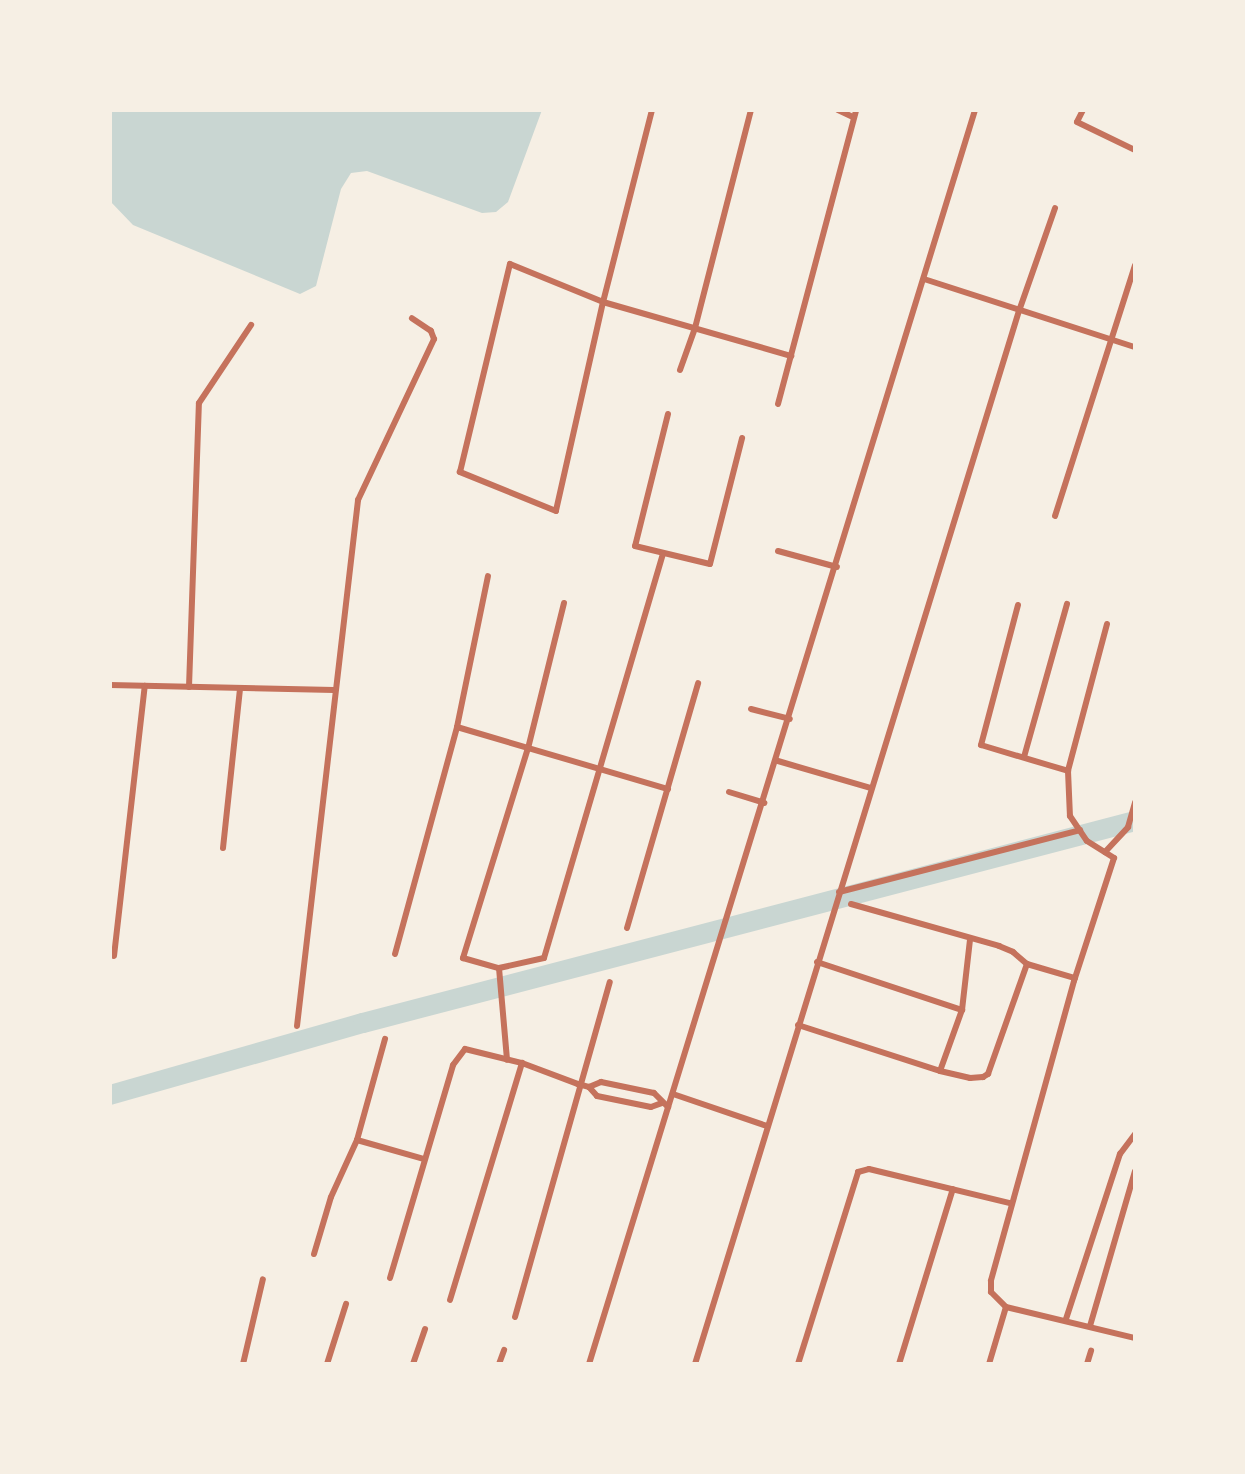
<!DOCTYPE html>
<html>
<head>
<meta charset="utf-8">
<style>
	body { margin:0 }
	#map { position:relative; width:1245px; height:1474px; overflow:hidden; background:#f6efe4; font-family:"Alegreya Sans",sans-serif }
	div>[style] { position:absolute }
	.water>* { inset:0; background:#c9d6d2 }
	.river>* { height:20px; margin:-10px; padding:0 10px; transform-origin:10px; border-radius:10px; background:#c9d6d2 }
	.minor>* { height:6px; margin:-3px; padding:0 3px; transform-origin:3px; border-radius:3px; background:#c5725c }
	span { translate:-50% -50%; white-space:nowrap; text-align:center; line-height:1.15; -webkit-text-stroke:8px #f6efe4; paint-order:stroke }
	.frame { position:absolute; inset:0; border:112px solid #f6efe4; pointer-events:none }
</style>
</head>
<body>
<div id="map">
	<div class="water">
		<i style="clip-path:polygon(110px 110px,542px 110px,508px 202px,496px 212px,482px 213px,367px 171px,351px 173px,341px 189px,316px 286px,300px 294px,133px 225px,110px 201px)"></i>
	</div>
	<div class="river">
		<i style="left:110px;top:1095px;width:263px;rotate:-15.9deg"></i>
		<i style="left:363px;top:1023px;width:798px;rotate:-14.66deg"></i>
	</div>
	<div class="minor">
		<i style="left:652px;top:110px;width:198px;rotate:104.3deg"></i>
		<i style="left:603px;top:302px;width:214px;rotate:102.7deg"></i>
		<i style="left:556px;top:511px;width:104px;rotate:-157.9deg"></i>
		<i style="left:460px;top:472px;width:214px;rotate:-76.5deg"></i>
		<i style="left:510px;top:264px;width:100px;rotate:22.2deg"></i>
		<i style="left:603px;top:302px;width:196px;rotate:16deg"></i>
		<i style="left:838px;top:110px;width:17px;rotate:25deg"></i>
		<i style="left:1083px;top:110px;width:13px;rotate:117deg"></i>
		<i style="left:1077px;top:122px;width:64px;rotate:25.8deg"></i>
		<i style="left:924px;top:279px;width:222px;rotate:17.9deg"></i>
		<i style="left:680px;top:370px;width:45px;rotate:-70.3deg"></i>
		<i style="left:695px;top:328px;width:225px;rotate:-75.6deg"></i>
		<i style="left:778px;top:404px;width:304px;rotate:-75.1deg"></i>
		<i style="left:668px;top:414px;width:136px;rotate:104deg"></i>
		<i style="left:635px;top:546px;width:77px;rotate:13.5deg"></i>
		<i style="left:710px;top:564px;width:130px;rotate:-75.7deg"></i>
		<i style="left:1055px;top:516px;width:263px;rotate:-72.3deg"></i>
		<i style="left:778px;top:551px;width:61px;rotate:15.2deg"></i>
		<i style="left:564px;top:603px;width:149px;rotate:103.9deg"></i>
		<i style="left:528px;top:748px;width:220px;rotate:107.2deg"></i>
		<i style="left:463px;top:958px;width:37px;rotate:16deg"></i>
		<i style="left:499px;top:968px;width:46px;rotate:-12.5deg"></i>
		<i style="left:544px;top:958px;width:421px;rotate:-73.6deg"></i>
		<i style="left:1018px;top:605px;width:145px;rotate:104.8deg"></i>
		<i style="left:981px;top:745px;width:91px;rotate:16.6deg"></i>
		<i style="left:1107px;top:624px;width:152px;rotate:104.9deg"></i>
		<i style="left:1068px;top:771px;width:45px;rotate:87.5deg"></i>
		<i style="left:1070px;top:816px;width:30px;rotate:56deg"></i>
		<i style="left:1087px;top:841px;width:32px;rotate:32deg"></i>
		<i style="left:1114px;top:858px;width:129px;rotate:108deg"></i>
		<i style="left:1074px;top:981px;width:311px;rotate:105.5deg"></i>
		<i style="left:991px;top:1281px;width:11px;rotate:90deg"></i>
		<i style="left:991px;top:1292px;width:21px;rotate:45deg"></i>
		<i style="left:1006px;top:1307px;width:133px;rotate:13.5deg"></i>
		<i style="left:110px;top:685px;width:224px;rotate:1.3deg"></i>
		<i style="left:189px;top:687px;width:284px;rotate:-88deg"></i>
		<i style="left:199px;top:403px;width:94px;rotate:-56.3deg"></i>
		<i style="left:751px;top:709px;width:40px;rotate:14.4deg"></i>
		<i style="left:457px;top:727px;width:220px;rotate:16.4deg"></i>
		<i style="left:1024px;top:757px;width:159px;rotate:-74.3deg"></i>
		<i style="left:778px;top:761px;width:97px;rotate:16.2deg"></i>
		<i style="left:729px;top:792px;width:37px;rotate:17deg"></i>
		<i style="left:223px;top:848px;width:161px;rotate:-83.9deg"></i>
		<i style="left:1105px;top:852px;width:34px;rotate:-47deg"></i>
		<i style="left:1128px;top:827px;width:26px;rotate:-74deg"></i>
		<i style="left:839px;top:892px;width:249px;rotate:-14.4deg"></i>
		<i style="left:851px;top:904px;width:154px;rotate:15.8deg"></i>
		<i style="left:999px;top:946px;width:15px;rotate:23deg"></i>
		<i style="left:1013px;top:952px;width:18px;rotate:41deg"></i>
		<i style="left:1027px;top:964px;width:50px;rotate:16.3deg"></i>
		<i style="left:627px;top:928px;width:255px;rotate:-73.8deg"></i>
		<i style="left:395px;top:954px;width:235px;rotate:-74.7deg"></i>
		<i style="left:457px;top:727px;width:154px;rotate:-78.4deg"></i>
		<i style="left:114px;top:956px;width:272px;rotate:-83.5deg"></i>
		<i style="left:817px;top:962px;width:153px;rotate:18.3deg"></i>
		<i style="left:499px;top:968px;width:92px;rotate:85deg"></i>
		<i style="left:798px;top:1025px;width:149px;rotate:17.9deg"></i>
		<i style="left:940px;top:1071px;width:31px;rotate:13deg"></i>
		<i style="left:970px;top:1078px;width:13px;rotate:-4deg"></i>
		<i style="left:983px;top:1077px;width:6px;rotate:-31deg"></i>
		<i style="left:988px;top:1074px;width:117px;rotate:-70.5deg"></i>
		<i style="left:297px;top:1026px;width:530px;rotate:-83.38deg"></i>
		<i style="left:358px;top:500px;width:178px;rotate:-64.7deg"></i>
		<i style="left:434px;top:339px;width:9px;rotate:-111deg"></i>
		<i style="left:431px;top:331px;width:23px;rotate:-146deg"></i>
		<i style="left:940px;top:1071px;width:65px;rotate:-70.2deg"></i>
		<i style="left:962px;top:1010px;width:70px;rotate:-83.5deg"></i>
		<i style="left:589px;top:1087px;width:12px;rotate:48deg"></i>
		<i style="left:597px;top:1096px;width:55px;rotate:11.5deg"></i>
		<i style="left:651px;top:1107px;width:12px;rotate:-20deg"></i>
		<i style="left:673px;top:1094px;width:99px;rotate:18.8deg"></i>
		<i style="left:357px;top:1140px;width:70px;rotate:15.8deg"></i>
		<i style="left:314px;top:1254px;width:59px;rotate:-73.4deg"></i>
		<i style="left:331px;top:1197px;width:63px;rotate:-65.5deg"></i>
		<i style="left:357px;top:1140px;width:105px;rotate:-74.5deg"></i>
		<i style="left:390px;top:1278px;width:222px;rotate:-73.5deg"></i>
		<i style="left:453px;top:1065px;width:20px;rotate:-53deg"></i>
		<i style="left:465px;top:1049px;width:59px;rotate:13.8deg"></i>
		<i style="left:522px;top:1063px;width:60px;rotate:20.6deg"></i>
		<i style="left:578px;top:1084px;width:11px;rotate:15deg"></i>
		<i style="left:589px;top:1087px;width:13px;rotate:-23deg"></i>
		<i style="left:601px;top:1082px;width:54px;rotate:11.7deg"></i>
		<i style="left:654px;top:1093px;width:20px;rotate:45deg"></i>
		<i style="left:450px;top:1300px;width:248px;rotate:-73.1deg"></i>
		<i style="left:515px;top:1317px;width:348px;rotate:-74.2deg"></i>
		<i style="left:1066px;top:1319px;width:174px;rotate:-71.9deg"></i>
		<i style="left:1120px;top:1154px;width:25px;rotate:-53deg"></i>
		<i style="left:1090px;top:1326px;width:161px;rotate:-73.8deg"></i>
		<i style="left:243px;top:1364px;width:87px;rotate:-76.8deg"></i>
		<i style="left:327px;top:1364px;width:63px;rotate:-72.4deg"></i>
		<i style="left:413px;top:1364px;width:37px;rotate:-71deg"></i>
		<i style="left:499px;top:1364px;width:15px;rotate:-70deg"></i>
		<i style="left:589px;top:1364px;width:1312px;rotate:-72.89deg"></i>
		<i style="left:695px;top:1364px;width:1102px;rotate:-72.9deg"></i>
		<i style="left:1019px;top:311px;width:109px;rotate:-70.7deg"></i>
		<i style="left:798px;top:1364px;width:201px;rotate:-72.6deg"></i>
		<i style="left:858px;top:1172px;width:11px;rotate:-15deg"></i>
		<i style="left:869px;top:1169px;width:145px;rotate:13.6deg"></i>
		<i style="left:899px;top:1364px;width:183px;rotate:-72.9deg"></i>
		<i style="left:989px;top:1364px;width:59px;rotate:-73.4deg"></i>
		<i style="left:1087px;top:1364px;width:14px;rotate:-73deg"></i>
	</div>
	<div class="frame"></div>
</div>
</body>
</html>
